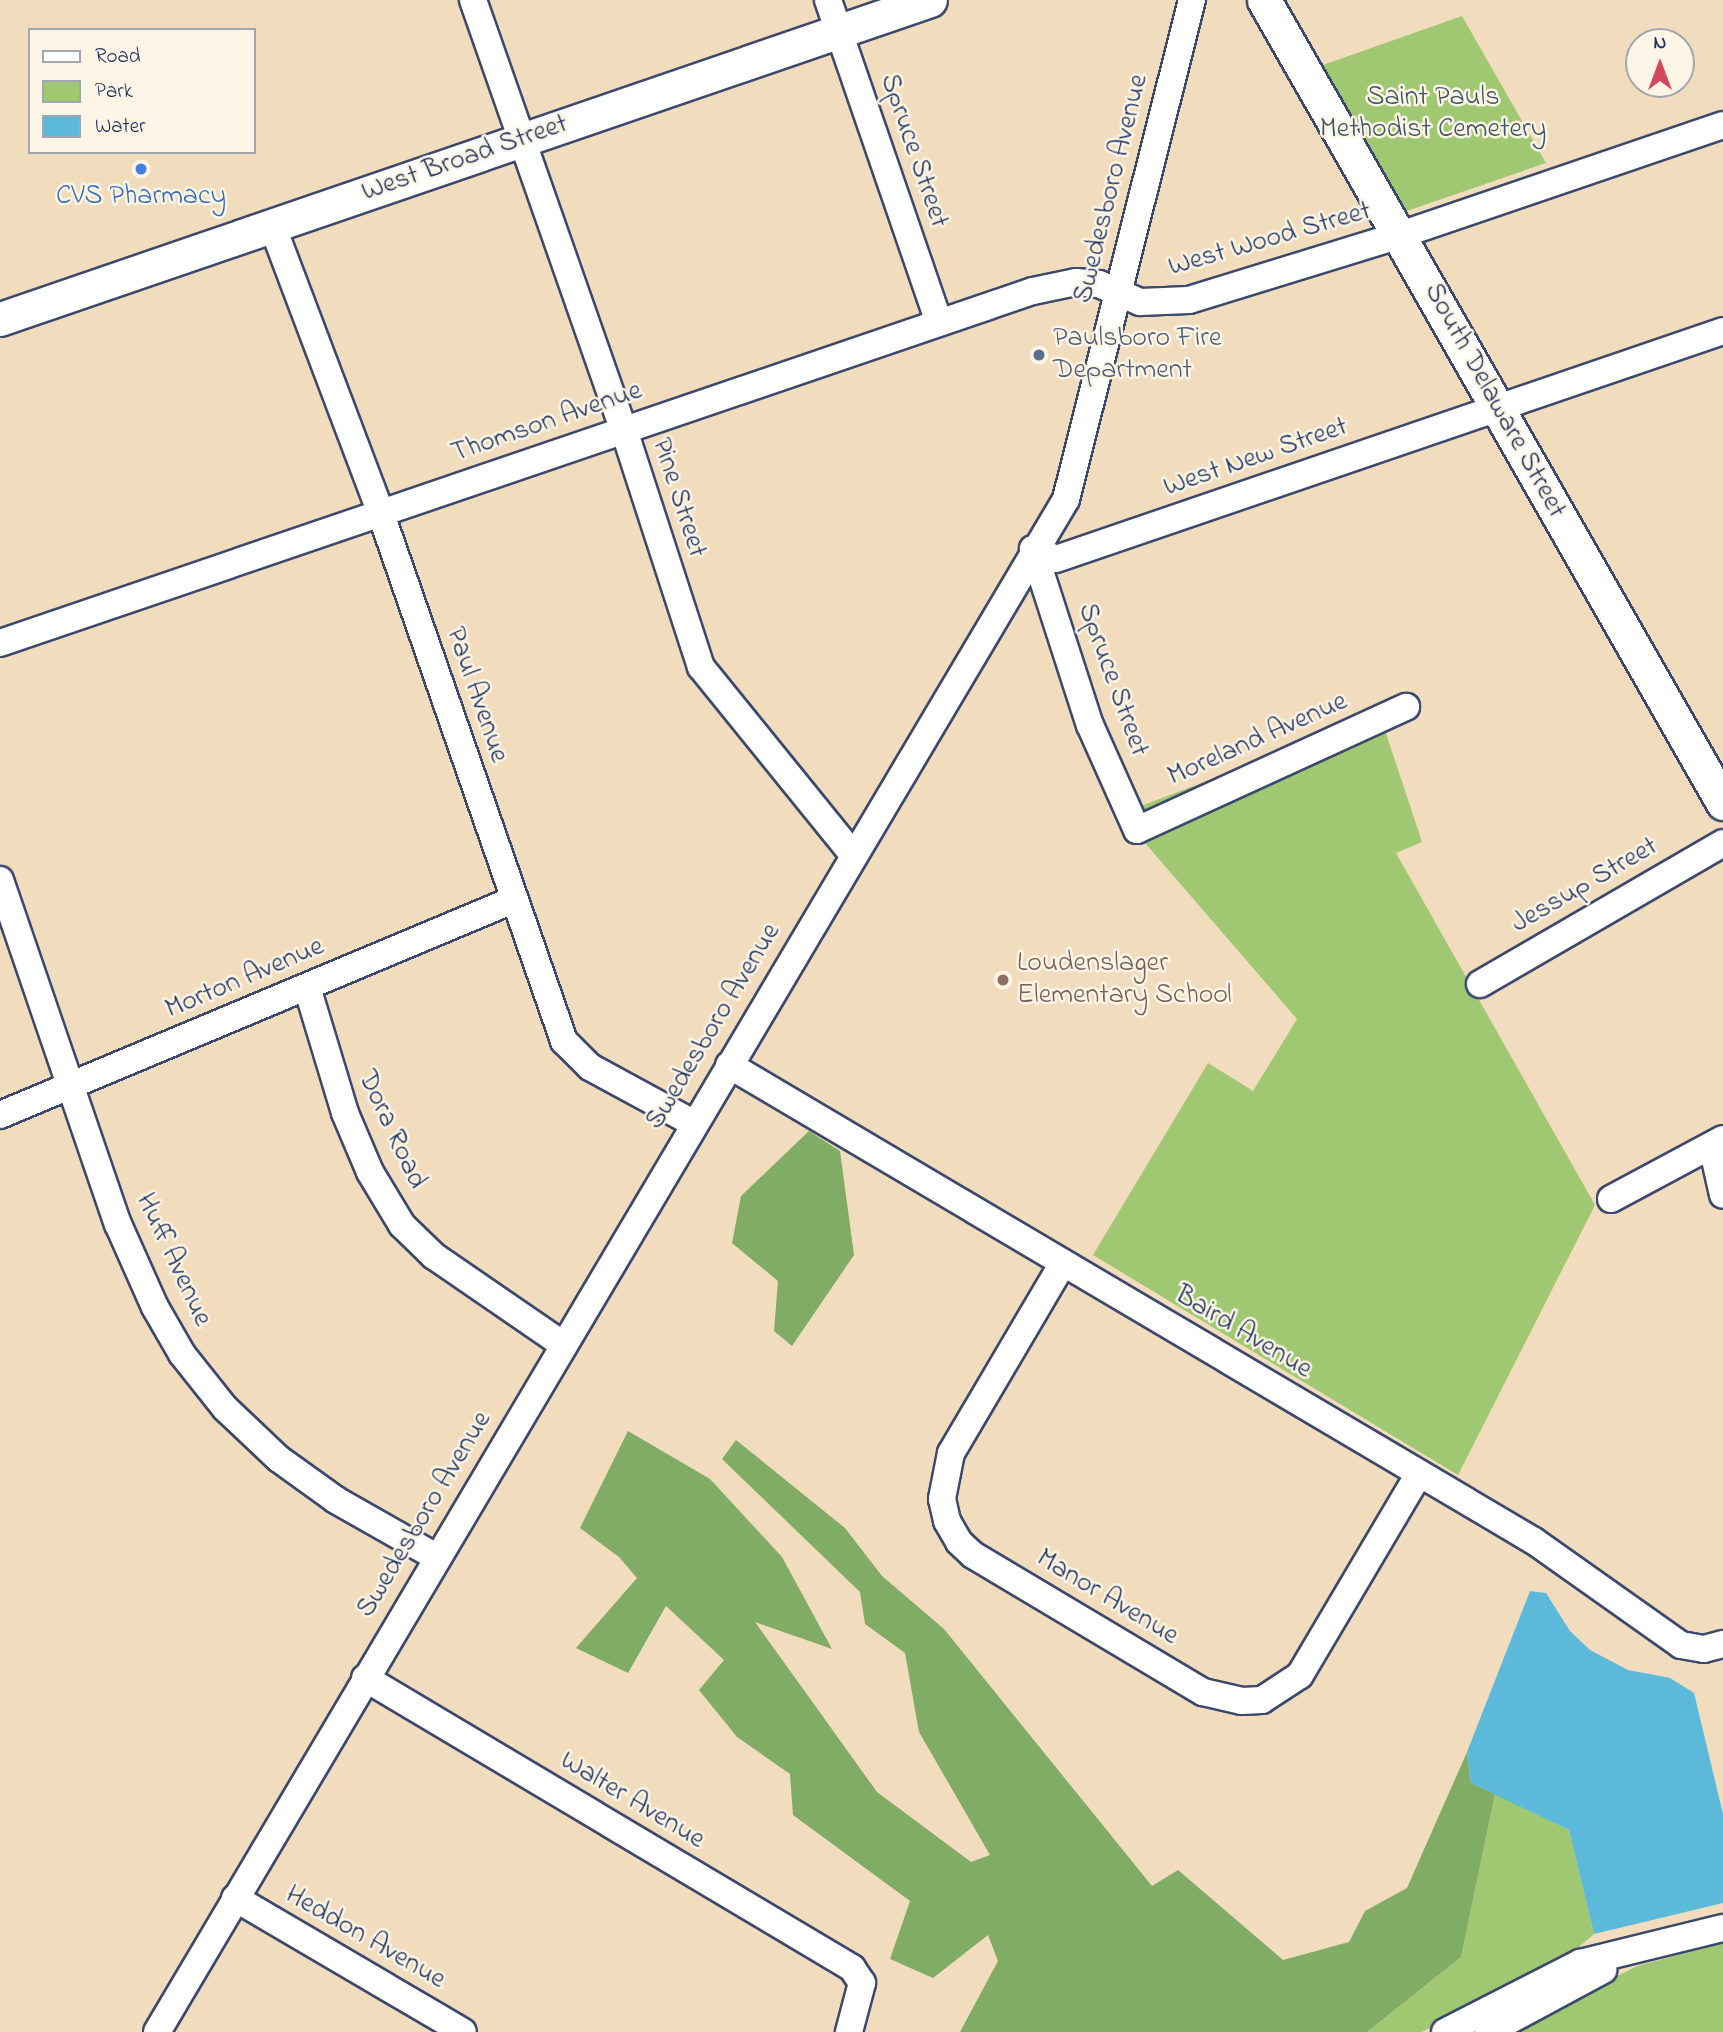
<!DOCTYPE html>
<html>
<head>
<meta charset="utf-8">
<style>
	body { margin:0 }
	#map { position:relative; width:1723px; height:2032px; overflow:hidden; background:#f2dcbe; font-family:"Indie Flower",sans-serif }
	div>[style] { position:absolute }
	.green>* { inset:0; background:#a0c873 }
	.forest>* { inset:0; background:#80ac65 }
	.water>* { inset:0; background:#5cb9da }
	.roads { filter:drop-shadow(2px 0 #3b496c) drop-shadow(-2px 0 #3b496c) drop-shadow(0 2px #3b496c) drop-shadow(0 -2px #3b496c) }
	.minor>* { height:26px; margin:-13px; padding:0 13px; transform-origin:13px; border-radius:13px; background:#fff }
	.major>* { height:33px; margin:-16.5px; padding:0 16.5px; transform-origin:16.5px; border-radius:16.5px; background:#fff }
	.dots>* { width:19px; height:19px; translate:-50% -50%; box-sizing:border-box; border:4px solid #fcf5e5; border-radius:50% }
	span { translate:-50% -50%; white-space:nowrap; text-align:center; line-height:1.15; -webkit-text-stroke:5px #fcf5e5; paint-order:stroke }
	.park-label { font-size:28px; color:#3c5563 }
	.street-label { font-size:28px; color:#1b2f5e }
	.shop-label { font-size:28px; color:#366cbe }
	.service-label { font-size:28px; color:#4e5e75 }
	.left { translate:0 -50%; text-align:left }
	.education-label { font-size:28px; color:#785e54 }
	.legend { position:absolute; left:28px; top:28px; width:228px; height:126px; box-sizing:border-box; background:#fcf5e5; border:2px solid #a2a6af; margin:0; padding:9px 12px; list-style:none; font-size:21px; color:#1b2f5e }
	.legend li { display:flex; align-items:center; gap:14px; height:35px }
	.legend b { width:35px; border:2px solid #a2a6af }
	.north { position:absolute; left:1625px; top:28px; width:70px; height:70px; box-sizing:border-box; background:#fcf5e5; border:2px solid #a2a6af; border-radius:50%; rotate:0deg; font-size:19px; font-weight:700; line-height:28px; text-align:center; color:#1b2f5e }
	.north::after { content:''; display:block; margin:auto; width:24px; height:32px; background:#d1495b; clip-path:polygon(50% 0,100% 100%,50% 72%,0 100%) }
</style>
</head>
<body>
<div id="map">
	<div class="green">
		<i style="clip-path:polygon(1462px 16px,1546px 163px,1404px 212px,1320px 66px)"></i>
		<i style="clip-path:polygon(1380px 715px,1422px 842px,1396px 853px,1595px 1205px,1458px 1475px,1093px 1255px,1208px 1063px,1253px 1091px,1297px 1019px,1120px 814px)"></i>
		<i style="clip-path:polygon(1495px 1794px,1569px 1830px,1594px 1934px,1572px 1953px,1422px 2032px,1367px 2032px,1461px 1957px)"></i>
		<i style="clip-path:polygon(1723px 1943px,1723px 2032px,1507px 2032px,1637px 1966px)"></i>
	</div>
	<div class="forest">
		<i style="clip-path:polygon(809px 1131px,840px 1151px,854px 1255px,792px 1346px,774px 1331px,778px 1281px,732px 1243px,741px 1196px)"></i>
		<i style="clip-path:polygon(628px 1431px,710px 1479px,782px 1557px,832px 1649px,755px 1622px,877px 1792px,971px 1862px,990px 1855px,919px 1732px,905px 1653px,865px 1624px,860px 1592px,722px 1459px,736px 1440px,845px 1528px,882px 1576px,944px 1629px,1152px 1886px,1178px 1870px,1283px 1960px,1349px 1942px,1365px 1911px,1407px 1888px,1467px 1752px,1471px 1783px,1495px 1794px,1461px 1957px,1367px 2032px,960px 2032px,998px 1961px,988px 1935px,933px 1978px,890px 1959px,910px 1901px,793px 1815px,790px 1774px,737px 1737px,699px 1690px,724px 1660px,666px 1606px,628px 1673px,576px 1648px,637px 1578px,619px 1557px,580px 1528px)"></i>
	</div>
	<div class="water">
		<i style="clip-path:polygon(1530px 1591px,1546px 1593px,1570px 1631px,1590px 1650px,1628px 1670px,1670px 1678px,1694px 1693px,1723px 1814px,1723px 1903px,1594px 1934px,1569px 1830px,1471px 1783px,1467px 1752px)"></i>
	</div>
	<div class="roads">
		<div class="minor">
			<i style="left:473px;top:0;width:456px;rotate:70.7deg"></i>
			<i style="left:624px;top:430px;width:249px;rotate:72deg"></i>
			<i style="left:701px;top:667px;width:242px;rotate:51deg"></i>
			<i style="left:828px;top:0;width:341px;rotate:71deg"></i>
			<i style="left:272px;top:225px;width:309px;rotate:69.3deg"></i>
			<i style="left:381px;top:514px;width:558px;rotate:70.85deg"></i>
			<i style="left:564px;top:1041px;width:37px;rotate:45deg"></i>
			<i style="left:590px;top:1067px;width:117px;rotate:28.5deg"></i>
			<i style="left:1033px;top:549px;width:25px;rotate:23deg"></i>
			<i style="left:1056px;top:559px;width:705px;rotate:-18.87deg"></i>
			<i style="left:1033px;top:549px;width:185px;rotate:72.1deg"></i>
			<i style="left:1090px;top:725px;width:115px;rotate:65.9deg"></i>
			<i style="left:1137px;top:830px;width:296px;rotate:-24.6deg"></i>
			<i style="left:0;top:643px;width:1091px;rotate:-18.82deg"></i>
			<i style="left:1033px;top:291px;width:44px;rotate:-11.8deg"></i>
			<i style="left:1076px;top:282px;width:23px;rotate:5deg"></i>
			<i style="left:1099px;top:284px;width:45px;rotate:23.7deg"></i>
			<i style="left:1140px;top:302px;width:49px;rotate:-2.3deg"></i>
			<i style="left:1189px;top:300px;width:221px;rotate:-17.1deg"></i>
			<i style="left:1400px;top:235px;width:341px;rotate:-18.8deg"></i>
			<i style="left:0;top:880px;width:364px;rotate:71.1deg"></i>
			<i style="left:118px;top:1224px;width:91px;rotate:66deg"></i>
			<i style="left:155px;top:1307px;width:54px;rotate:60.1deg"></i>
			<i style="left:182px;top:1354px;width:69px;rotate:51.5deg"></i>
			<i style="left:225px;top:1408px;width:74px;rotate:43.4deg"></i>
			<i style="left:279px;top:1459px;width:70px;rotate:35.7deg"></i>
			<i style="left:336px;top:1500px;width:117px;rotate:29.6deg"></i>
			<i style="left:1480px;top:984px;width:281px;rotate:-30.1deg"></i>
			<i style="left:307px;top:987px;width:132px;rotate:73.2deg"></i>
			<i style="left:345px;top:1113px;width:64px;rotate:67deg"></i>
			<i style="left:370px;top:1172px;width:62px;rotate:58.9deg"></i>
			<i style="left:402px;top:1225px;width:45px;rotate:44.1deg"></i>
			<i style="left:434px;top:1256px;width:155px;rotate:34.5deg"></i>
			<i style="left:729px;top:1065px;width:935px;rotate:30.6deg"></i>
			<i style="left:1534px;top:1541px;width:180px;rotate:35.3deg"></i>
			<i style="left:1681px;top:1645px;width:23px;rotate:10deg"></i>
			<i style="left:1704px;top:1649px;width:20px;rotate:-15deg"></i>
			<i style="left:0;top:1115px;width:556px;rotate:-22.74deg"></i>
			<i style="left:1712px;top:1146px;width:50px;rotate:77.3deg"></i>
			<i style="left:1611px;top:1199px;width:127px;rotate:-28.2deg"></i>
			<i style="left:1063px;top:1263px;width:221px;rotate:120.5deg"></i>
			<i style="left:951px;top:1453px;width:47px;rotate:101.1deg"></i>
			<i style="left:942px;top:1499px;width:23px;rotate:77deg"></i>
			<i style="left:947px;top:1521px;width:24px;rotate:60deg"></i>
			<i style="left:959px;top:1542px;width:19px;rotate:43deg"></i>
			<i style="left:973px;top:1555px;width:268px;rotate:30.8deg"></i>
			<i style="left:1203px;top:1692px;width:40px;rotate:13deg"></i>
			<i style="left:1242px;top:1701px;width:20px;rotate:-3deg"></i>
			<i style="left:1262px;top:1700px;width:45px;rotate:-33.3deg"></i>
			<i style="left:1300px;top:1675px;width:234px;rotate:-59.4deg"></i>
			<i style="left:365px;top:1678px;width:567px;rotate:30.77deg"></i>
			<i style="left:852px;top:1968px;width:18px;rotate:56deg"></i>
			<i style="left:862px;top:1983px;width:51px;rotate:104.9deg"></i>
			<i style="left:235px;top:1898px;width:264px;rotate:30.4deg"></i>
			<i style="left:157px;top:2032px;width:1782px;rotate:-59.33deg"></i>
			<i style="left:1066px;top:499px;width:515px;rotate:-75.83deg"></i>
			<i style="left:1445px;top:2032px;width:152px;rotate:-27.1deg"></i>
			<i style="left:1580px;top:1963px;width:147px;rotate:-13.8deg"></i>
			<i style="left:1488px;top:2032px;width:131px;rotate:-28.3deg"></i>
		</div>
		<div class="major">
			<i style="left:1264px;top:0;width:925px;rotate:60.25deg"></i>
			<i style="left:0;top:319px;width:983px;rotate:-18.93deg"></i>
		</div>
	</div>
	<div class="dots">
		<i style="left:141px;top:169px;background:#3f7fe0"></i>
		<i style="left:1039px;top:355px;background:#5c6f8a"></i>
		<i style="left:1003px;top:980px;background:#8d6e63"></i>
	</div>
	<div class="park-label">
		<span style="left:1433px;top:114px">Saint Pauls<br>Methodist Cemetery</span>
	</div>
	<div class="street-label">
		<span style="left:913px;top:151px;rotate:71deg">Spruce Street</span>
		<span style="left:465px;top:159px;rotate:-19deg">West Broad Street</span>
		<span style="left:1112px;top:189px;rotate:-76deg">Swedesboro Avenue</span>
		<span style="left:1270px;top:240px;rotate:-16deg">West Wood Street</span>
		<span style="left:1494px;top:401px;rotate:61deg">South Delaware Street</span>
		<span style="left:547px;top:423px;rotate:-19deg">Thomson Avenue</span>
		<span style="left:1256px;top:458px;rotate:-19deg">West New Street</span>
		<span style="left:678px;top:498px;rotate:72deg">Pine Street</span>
		<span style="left:1112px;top:680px;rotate:70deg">Spruce Street</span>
		<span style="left:476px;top:695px;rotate:71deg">Paul Avenue</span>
		<span style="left:1258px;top:740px;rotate:-24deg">Moreland Avenue</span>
		<span style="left:1585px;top:886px;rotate:-30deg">Jessup Street</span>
		<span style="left:245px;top:979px;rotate:-23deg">Morton Avenue</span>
		<span style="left:714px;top:1027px;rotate:-59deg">Swedesboro Avenue</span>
		<span style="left:391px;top:1130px;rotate:65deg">Dora Road</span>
		<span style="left:173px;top:1260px;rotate:65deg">Huff Avenue</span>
		<span style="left:1243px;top:1333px;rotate:31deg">Baird Avenue</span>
		<span style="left:425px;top:1515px;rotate:-59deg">Swedesboro Avenue</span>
		<span style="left:1107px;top:1598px;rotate:31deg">Manor Avenue</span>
		<span style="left:632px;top:1801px;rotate:31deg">Walter Avenue</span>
		<span style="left:365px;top:1938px;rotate:30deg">Heddon Avenue</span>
	</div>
	<div class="shop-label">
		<span style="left:141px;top:197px">CVS Pharmacy</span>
	</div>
	<div class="service-label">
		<span class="left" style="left:1053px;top:355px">Paulsboro Fire<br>Department</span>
	</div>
	<div class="education-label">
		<span class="left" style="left:1017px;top:980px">Loudenslager<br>Elementary School</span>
	</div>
	<ul class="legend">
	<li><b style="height:9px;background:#fff"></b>Road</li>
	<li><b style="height:19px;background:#a0c873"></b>Park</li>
	<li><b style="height:19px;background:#5cb9da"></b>Water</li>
	</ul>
	<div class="north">N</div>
</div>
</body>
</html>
